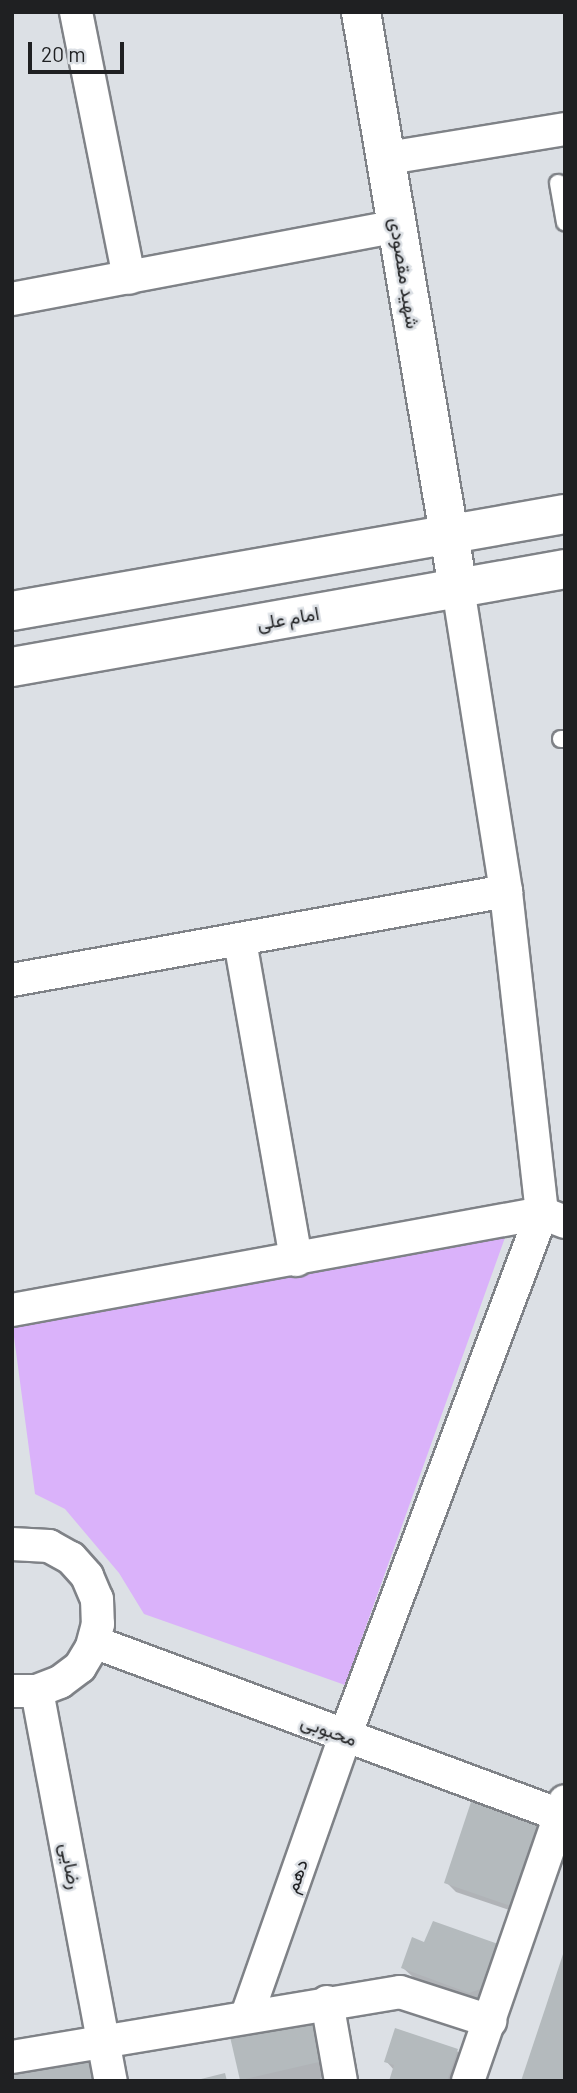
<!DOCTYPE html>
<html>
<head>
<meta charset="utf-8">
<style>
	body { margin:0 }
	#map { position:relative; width:577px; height:2093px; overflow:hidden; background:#dce0e5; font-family:Barlow,Vazirmatn,sans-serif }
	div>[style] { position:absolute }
	.green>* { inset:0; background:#dab2fa }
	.shadow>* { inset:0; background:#0003 }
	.building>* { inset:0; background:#b4babd; transform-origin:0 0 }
	.roads { filter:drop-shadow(2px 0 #7f8287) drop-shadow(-2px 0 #7f8287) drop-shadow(0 2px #7f8287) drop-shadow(0 -2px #7f8287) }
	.service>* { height:16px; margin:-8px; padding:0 8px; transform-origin:8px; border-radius:8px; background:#fff }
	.minor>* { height:32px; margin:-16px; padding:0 16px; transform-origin:16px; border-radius:16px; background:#fff }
	.tertiary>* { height:38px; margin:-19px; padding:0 19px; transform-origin:19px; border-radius:19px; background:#fff }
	span { translate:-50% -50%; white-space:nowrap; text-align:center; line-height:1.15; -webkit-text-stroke:5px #dce0e5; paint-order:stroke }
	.street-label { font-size:19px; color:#1f2022 }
	.frame { position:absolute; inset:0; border:14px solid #1f2022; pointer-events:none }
	.scale { position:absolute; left:28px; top:42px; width:96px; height:32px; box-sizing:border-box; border:4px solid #1f2022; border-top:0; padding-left:9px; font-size:21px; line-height:24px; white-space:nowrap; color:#1f2022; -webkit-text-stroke:5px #dce0e5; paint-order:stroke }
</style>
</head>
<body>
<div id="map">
	<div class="green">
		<i style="clip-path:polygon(507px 1232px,345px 1685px,144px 1614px,119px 1573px,65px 1509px,35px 1494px,12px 1322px)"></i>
	</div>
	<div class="shadow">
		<i style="clip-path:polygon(476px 1795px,524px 1915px,456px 1892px,446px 1882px)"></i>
		<i style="clip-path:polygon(425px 1944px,500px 1947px,480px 2002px,413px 1977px,403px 1968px)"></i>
		<i style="clip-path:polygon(565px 1956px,565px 2081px,523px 2081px)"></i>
		<i style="clip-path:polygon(330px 2025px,341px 2074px,311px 2081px,241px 2080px)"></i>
		<i style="clip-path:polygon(457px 2051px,467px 2061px,460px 2081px,391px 2081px,394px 2070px,386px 2061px)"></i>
	</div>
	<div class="building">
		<i style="clip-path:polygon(474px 1793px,538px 1815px,542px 1826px,514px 1907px,444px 1883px)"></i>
		<i style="clip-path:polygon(433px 1921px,501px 1945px,486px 1987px,469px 1993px,401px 1968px,412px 1937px,424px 1942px)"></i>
		<i style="clip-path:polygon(564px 1951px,565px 2081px,521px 2081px,546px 2006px)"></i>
		<i style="left:317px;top:2009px;width:52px;height:91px;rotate:77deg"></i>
		<i style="clip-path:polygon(395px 2028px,458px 2049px,447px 2081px,389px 2081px,394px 2065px,384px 2062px)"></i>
		<i style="clip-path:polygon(94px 2056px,99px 2081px,12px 2081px,12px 2071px)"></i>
		<i style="clip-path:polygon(225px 2073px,227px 2081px,197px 2081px,197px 2080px)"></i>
	</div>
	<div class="roads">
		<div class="service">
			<i style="left:558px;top:183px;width:40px;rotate:80deg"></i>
			<i style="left:561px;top:739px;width:4px"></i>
		</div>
		<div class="minor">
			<i style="left:76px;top:12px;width:271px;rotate:78.7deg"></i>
			<i style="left:388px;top:158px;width:179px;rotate:-9.3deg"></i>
			<i style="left:12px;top:299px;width:393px;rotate:-10.7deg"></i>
			<i style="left:240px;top:941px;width:324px;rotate:80deg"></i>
			<i style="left:12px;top:980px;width:502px;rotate:-10.21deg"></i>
			<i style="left:12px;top:1310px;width:539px;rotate:-10.37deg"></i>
			<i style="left:542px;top:1213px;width:25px;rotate:21deg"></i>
			<i style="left:12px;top:1544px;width:37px;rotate:3deg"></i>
			<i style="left:49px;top:1546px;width:25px;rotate:29deg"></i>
			<i style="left:71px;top:1558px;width:24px;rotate:48deg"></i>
			<i style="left:87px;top:1576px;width:25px;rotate:67deg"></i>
			<i style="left:97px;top:1599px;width:25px;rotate:88deg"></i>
			<i style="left:98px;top:1624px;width:24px;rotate:105deg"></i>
			<i style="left:92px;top:1647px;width:23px;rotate:121deg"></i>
			<i style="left:80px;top:1667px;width:25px;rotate:143deg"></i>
			<i style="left:60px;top:1682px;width:25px;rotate:159deg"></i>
			<i style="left:37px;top:1691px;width:25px;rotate:180deg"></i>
			<i style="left:94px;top:1642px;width:502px;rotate:20.38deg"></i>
			<i style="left:37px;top:1691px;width:397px;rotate:79.3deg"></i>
			<i style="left:327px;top:2002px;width:80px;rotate:80deg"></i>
			<i style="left:247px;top:2015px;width:296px;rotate:-70.6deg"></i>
			<i style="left:345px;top:1736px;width:559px;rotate:-69.36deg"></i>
			<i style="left:542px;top:1213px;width:324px;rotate:-96.4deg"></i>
			<i style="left:506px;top:891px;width:307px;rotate:-99deg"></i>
			<i style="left:12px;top:2057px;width:393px;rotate:-9.5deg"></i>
			<i style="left:400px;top:1992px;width:95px;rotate:17.9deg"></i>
			<i style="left:468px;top:2081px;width:296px;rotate:-70.9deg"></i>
		</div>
		<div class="tertiary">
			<i style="left:361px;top:12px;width:584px;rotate:80.44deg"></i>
			<i style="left:12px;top:611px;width:561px;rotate:-9.95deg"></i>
			<i style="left:12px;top:667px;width:562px;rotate:-10.05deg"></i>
		</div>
	</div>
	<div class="street-label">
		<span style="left:405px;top:273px;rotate:81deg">شهید مقصودی</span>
		<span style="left:288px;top:618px;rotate:-10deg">امام علی</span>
		<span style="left:329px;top:1730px;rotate:20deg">محبوبی</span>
		<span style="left:71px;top:1866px;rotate:79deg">رضایی</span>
		<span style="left:296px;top:1876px;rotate:-71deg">دهم</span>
	</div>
	<div class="frame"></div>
	<div class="scale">20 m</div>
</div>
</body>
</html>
